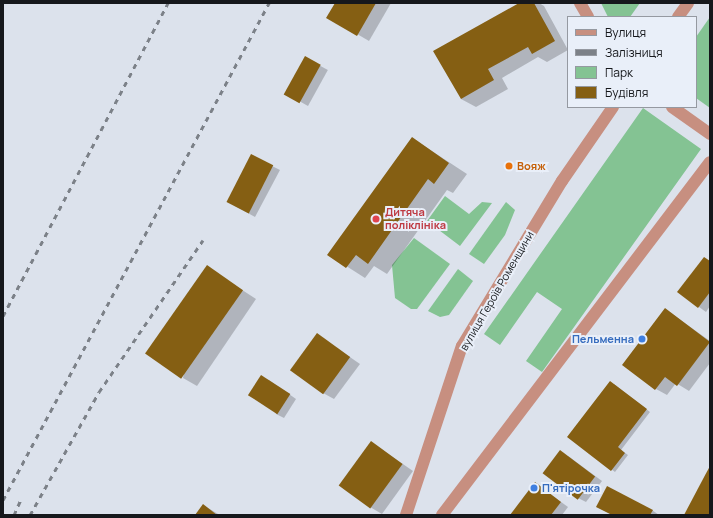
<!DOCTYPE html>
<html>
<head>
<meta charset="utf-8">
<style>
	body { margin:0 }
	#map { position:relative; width:713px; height:518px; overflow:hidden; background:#dce2ec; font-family:Manrope,sans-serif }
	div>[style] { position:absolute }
	.green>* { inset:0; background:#84c393 }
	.shadow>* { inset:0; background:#0003; transform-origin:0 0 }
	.building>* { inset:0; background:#855f13; transform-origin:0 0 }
	.minor>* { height:12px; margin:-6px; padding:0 6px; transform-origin:6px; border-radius:6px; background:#c78f80 }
	.rail>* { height:3px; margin-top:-1.5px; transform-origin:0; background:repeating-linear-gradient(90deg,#7c8188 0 5px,transparent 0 10px) }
	.dots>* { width:11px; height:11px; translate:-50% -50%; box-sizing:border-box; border:2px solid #e9eff9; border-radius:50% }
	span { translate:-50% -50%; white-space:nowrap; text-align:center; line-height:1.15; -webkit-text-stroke:4px #e9eff9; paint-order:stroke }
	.food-label { font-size:11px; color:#c56008; font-weight:700 }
	.left { translate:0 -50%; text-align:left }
	.health-label { font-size:11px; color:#be3a42; font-weight:700 }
	.street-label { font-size:11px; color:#16181c }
	.shop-label { font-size:11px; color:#366cbe; font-weight:700 }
	.right { translate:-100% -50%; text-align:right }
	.frame { position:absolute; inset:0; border:4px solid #16181c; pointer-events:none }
	.legend { position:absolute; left:567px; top:16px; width:130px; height:92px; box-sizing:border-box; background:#e9eff9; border:1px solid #9599a1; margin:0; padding:5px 7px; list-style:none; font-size:12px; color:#16181c }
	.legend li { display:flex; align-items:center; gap:8px; height:20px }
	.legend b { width:20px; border:1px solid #9599a1 }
</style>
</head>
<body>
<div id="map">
	<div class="green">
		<i style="clip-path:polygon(601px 3px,640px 3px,630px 17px,608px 17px)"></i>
		<i style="clip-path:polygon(710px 17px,710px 108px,696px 98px,696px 37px)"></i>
		<i style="clip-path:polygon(643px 108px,701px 149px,542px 372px,526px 361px,562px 309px,537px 292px,500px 345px,484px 334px)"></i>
		<i style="clip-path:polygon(445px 196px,469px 214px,482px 202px,492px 203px,460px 246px,427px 221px)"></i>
		<i style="clip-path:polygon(506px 202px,515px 210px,505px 235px,484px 264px,469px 254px)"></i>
		<i style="clip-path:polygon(414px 238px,450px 264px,417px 309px,411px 309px,395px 298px,392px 265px)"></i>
		<i style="clip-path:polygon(458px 269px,473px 281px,449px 315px,440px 317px,428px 311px)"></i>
	</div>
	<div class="shadow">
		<i style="clip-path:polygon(336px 3px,391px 3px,369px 41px,328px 17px)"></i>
		<i style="clip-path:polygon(521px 3px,539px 3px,544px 6px,568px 50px,547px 62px,538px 57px,502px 78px,508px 89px,476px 107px,461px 99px)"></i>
		<i style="left:306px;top:58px;width:25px;height:41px;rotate:29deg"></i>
		<i style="clip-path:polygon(412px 138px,467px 174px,453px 193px,447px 190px,387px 274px,374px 266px,365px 278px,329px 255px)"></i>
		<i style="clip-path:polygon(272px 166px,280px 170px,255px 217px,235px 206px)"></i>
		<i style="clip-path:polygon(710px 261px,710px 306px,706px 312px,678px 292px)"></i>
		<i style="clip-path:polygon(207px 267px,256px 299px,197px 386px,183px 378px)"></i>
		<i style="clip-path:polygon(665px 309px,710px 341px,710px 363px,689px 391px,676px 383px,667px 395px,656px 389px)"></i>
		<i style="clip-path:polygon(318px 335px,360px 364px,334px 399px,323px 393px)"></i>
		<i style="clip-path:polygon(269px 380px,296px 399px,284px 418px,276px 414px)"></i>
		<i style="clip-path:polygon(614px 384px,650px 412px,621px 450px,628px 455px,615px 472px,569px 437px)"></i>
		<i style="clip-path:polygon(371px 442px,413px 471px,382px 514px,370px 507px)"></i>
		<i style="clip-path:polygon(568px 456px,602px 481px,586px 502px,578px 498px)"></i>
		<i style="clip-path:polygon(535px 483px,568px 507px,562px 515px,511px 515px)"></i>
		<i style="clip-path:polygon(203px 505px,218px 514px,219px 515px,196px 515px)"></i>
		<i style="clip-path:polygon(652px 510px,659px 515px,613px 515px)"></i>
	</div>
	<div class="building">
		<i style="clip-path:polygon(335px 3px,376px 3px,357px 36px,326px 18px)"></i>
		<i style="clip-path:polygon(519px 3px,534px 3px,555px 41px,532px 54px,528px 47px,488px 69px,494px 80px,461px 99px,433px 51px)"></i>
		<i style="left:305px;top:56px;width:18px;height:44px;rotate:29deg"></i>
		<i style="clip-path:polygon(412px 137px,449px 163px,434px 184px,428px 179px,368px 264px,356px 255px,346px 268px,327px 255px)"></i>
		<i style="left:251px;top:154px;width:25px;height:54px;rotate:27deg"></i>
		<i style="clip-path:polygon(704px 257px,710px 261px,710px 292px,698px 308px,677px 292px)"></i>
		<i style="left:207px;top:265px;width:44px;height:108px;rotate:35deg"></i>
		<i style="clip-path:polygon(665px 308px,710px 342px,677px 386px,665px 377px,655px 390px,622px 365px)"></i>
		<i style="left:317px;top:333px;width:41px;height:46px;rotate:36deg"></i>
		<i style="left:261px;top:375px;width:35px;height:24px;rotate:33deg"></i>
		<i style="clip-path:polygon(610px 381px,647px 409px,618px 447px,625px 453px,611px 471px,567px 437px)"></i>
		<i style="left:371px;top:441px;width:39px;height:55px;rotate:36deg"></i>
		<i style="left:560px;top:450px;width:44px;height:29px;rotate:37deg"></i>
		<i style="clip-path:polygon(710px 466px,710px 515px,684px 515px,703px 479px)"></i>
		<i style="clip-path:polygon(535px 482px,561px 502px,551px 515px,510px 515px)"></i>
		<i style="clip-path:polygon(607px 486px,653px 510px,650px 515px,612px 515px,596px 507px)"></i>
		<i style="clip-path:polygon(203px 504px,217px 515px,195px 515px)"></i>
	</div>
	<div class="minor">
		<i style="left:580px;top:3px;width:16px;rotate:60deg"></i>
		<i style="left:678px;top:17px;width:17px;rotate:-54deg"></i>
		<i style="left:672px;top:107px;width:47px;rotate:35.4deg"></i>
		<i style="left:406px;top:515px;width:178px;rotate:-71.7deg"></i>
		<i style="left:462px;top:346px;width:193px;rotate:-58.8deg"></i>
		<i style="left:562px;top:181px;width:90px;rotate:-55.4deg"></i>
		<i style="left:442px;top:515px;width:443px;rotate:-52.8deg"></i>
	</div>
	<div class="rail">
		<i style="left:3px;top:316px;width:354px;rotate:-62.2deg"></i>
		<i style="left:3px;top:500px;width:564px;rotate:-61.84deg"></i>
		<i style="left:14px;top:515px;width:17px;rotate:-66deg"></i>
		<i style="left:30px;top:515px;width:141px;rotate:-60.7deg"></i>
		<i style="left:99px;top:392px;width:184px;rotate:-55.6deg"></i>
	</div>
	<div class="dots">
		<i style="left:509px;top:166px;background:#e8710a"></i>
		<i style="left:376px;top:219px;background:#e0444e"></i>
		<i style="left:642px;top:339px;background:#3f7fe0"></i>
		<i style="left:534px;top:488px;background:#3f7fe0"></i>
	</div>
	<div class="food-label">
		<span class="left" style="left:517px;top:166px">Вояж</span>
	</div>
	<div class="health-label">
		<span class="left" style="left:385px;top:219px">Дитяча<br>поліклініка</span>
	</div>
	<div class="street-label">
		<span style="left:497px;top:291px;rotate:-60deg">вулиця Героїв Роменщини</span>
	</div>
	<div class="shop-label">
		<span class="right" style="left:634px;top:339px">Пельменна</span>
		<span class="left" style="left:542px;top:488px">П'ятірочка</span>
	</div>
	<div class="frame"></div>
	<ul class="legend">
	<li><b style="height:5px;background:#c78f80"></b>Вулиця</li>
	<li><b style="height:5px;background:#7c8188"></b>Залізниця</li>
	<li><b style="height:11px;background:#84c393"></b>Парк</li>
	<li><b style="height:11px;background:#855f13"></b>Будівля</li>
	</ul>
</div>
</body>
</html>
